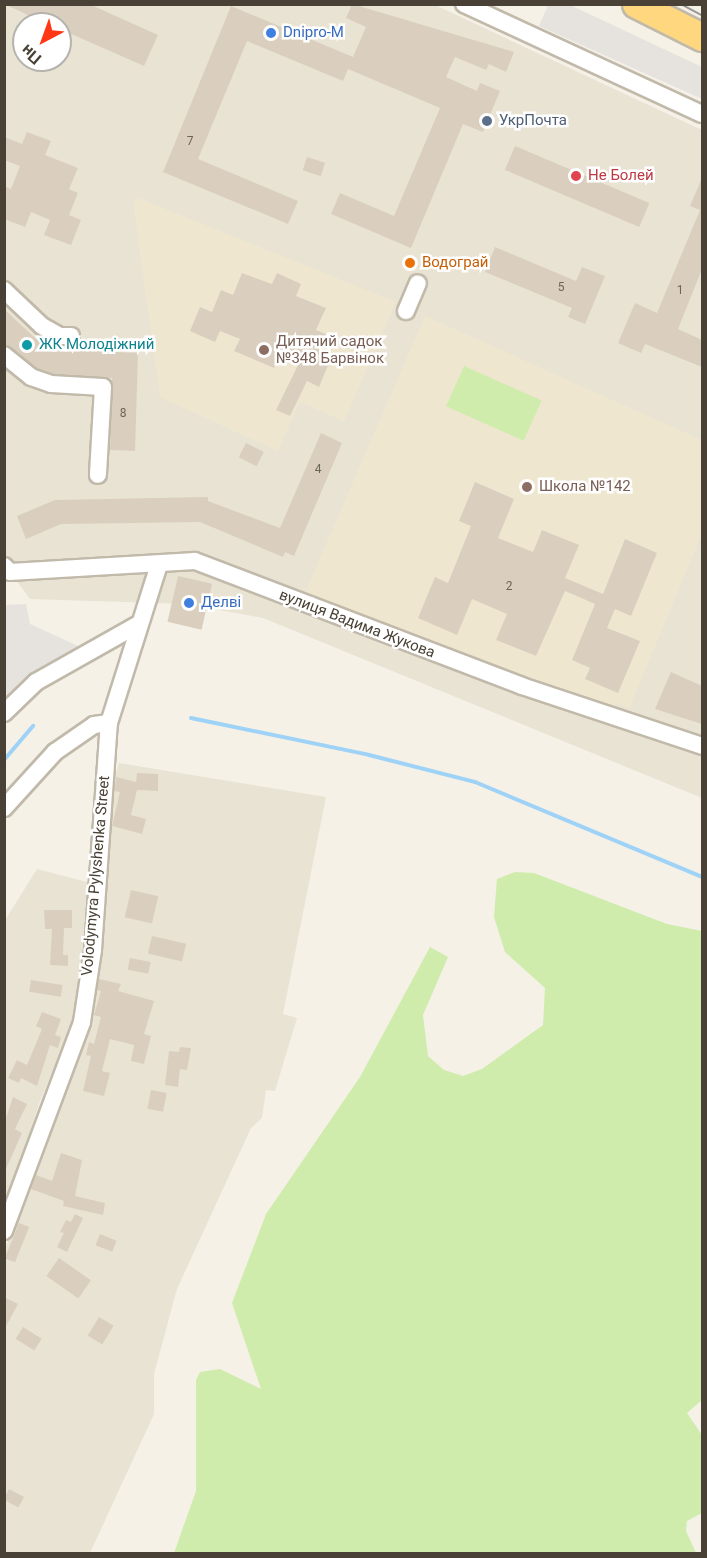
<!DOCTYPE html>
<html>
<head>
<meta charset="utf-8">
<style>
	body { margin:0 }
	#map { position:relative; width:707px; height:1558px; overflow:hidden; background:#f5f1e7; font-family:Roboto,sans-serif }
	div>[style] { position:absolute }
	.residential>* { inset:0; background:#e9e3d4 }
	.education>* { inset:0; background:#efe6d0 }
	.green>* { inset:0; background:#cfecac; transform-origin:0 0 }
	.parking>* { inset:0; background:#e6e3df }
	.stream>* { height:4px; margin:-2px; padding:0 2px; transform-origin:2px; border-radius:2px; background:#9ed2f6 }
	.building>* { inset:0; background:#dacfbe; transform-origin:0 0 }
	.roads { filter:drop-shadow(2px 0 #c1b9a9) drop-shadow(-2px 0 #c1b9a9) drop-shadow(0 2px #c1b9a9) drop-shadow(0 -2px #c1b9a9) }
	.minor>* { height:16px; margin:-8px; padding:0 8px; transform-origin:8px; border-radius:8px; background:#fff }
	.trunk>* { height:27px; margin:-13.5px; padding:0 13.5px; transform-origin:13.5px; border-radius:13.5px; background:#ffd77f }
	.tram>* { height:1.5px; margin:-0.75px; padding:0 0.75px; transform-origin:0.75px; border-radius:0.75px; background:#979797 }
	.dots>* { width:16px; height:16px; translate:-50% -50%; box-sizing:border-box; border:3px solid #fff; border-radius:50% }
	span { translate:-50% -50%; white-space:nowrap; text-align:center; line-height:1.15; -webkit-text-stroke:5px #fff; paint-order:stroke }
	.number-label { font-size:12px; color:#6d6457 }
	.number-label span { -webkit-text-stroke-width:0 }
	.shop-label { font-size:15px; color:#366cbe }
	.left { translate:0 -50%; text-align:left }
	.service-label { font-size:15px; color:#4e5e75 }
	.health-label { font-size:15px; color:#be3a42 }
	.food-label { font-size:15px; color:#c56008 }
	.education-label { font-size:15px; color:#785e54 }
	.culture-label { font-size:15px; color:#0d838f }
	.street-label { font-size:15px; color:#494135 }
	.frame { position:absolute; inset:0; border:6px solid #494135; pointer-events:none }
	.north { position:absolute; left:12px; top:12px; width:60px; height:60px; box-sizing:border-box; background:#fff; border:2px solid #b6b3ae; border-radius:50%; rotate:221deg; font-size:16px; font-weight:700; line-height:24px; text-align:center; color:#494135 }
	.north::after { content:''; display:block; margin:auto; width:21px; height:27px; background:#ff3714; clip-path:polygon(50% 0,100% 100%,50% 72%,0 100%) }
</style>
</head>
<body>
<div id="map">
	<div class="residential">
		<i style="clip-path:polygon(evenodd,4px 5px,435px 5px,702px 130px,702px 798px,263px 618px,186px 604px,30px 599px,4px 564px,4px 5px,24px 24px,60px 24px,60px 60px,24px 60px,24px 24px)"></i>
		<i style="clip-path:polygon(119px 763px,326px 797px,283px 1014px,297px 1018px,275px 1091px,266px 1090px,262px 1118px,251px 1128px,177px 1289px,154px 1374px,154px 1414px,90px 1553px,5px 1554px,5px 1249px,86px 1018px,111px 790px)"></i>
		<i style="clip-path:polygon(37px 869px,87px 882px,86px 950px,73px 1022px,40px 1101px,5px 1210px,5px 920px)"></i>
	</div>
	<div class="education">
		<i style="clip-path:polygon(138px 198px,396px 302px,344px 421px,300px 402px,278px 451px,160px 397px,133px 202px)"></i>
		<i style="clip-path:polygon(425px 316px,702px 440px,702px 534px,629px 708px,618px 704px,613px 711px,305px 593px)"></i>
	</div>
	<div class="green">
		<i style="left:464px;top:366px;width:85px;height:44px;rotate:24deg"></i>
		<i style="clip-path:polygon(515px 872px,534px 873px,667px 924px,702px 931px,702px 1400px,687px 1413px,702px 1435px,702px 1513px,687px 1521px,686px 1531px,696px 1553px,174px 1553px,196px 1491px,196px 1380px,200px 1372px,220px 1369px,261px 1389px,232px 1303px,266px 1214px,360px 1077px,430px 947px,448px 957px,423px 1015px,428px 1056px,444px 1070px,463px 1076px,482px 1069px,543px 1025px,545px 988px,505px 952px,494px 917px,497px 879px)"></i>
	</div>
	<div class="parking">
		<i style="clip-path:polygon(548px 5px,570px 5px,702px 67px,702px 99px,539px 26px)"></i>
		<i style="clip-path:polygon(26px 604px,30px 624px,87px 650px,19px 686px,5px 699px,5px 605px)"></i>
	</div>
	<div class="stream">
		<i style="left:191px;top:718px;width:182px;rotate:11.7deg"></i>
		<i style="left:369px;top:755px;width:109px;rotate:14.3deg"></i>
		<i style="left:475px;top:782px;width:246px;rotate:22.7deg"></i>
		<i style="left:4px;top:760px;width:45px;rotate:-49.5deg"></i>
	</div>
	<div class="building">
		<i style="clip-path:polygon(4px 4px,89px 4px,158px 35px,144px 66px,60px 29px,60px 24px,48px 24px)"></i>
		<i style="clip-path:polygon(352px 4px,514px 52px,506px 72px,489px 64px,486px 70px,455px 57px,446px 77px,477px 91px,480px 83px,500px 91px,483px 132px,463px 124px,411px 248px,331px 214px,340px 193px,394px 216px,440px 108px,348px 69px,343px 81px,247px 41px,198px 159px,298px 201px,288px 224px,163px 172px,231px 6px,353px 57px,366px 27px,346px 18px)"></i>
		<i style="clip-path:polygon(27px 132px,51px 141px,45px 155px,78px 168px,69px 189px,78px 193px,69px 215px,81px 220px,71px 245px,44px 235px,50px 220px,31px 212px,25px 227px,4px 219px,4px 186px,11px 189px,20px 166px,4px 160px,4px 137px,22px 144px)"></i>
		<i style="left:515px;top:146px;width:146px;height:26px;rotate:23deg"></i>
		<i style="left:307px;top:157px;width:19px;height:14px;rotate:18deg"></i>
		<i style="clip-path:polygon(702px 178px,702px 269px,678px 329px,702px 340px,702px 367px,645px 344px,641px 353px,618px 343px,635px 303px,657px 313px,700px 210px,690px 206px)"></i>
		<i style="clip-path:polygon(495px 247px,576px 281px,582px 267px,605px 276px,585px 324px,568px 317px,572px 308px,485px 272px)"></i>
		<i style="clip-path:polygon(242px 273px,272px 284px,277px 273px,301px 284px,296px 296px,326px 308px,316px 330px,328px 335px,317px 358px,329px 363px,319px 387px,307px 381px,290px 416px,276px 410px,299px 363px,279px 355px,274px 368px,234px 351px,240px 339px,220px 331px,215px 342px,190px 331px,200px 307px,212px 312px,221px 290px,233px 295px)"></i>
		<i style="clip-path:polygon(4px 309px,36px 339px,54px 349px,138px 353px,135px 451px,110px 450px,112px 378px,53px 374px,36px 368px,4px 343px)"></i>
		<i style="clip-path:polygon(321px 433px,342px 443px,294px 556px,285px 552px,283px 557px,200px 522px,61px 524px,26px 539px,17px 516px,55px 500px,208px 497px,208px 501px,280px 528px)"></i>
		<i style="left:246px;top:443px;width:20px;height:16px;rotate:27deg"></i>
		<i style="clip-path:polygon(475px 482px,514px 499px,498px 538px,533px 552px,542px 530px,579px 545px,565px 578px,603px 594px,625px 539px,657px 553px,631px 616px,615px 609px,607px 628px,640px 641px,618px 693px,585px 679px,590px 668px,572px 660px,595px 604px,565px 591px,536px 656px,496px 640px,507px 614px,472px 599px,457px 635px,418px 618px,435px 577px,448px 583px,471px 526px,459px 521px)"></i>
		<i style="left:178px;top:576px;width:35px;height:47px;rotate:13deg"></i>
		<i style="clip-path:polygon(671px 672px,702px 686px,702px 724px,655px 709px)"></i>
		<i style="clip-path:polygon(137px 773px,158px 774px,158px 791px,137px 790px,131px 815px,146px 819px,142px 834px,112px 826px,120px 792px,115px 791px,116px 777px,136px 782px)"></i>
		<i style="left:131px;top:890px;width:28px;height:28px;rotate:13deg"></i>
		<i style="clip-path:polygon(44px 910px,72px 910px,72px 928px,64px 928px,63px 955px,68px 955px,68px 966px,50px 965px,52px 929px,45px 929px)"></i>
		<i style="left:152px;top:936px;width:35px;height:18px;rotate:13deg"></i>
		<i style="left:130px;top:958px;width:21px;height:12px;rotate:11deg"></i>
		<i style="clip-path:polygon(99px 979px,121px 984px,118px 991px,154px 1001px,144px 1034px,151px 1036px,144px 1064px,131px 1061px,134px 1045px,110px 1039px,102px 1071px,110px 1073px,104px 1096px,83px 1091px,91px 1056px,86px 1055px,89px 1042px,94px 1044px,101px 1017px,94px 1015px,101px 991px,97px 990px)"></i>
		<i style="left:31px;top:980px;width:32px;height:12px;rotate:9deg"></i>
		<i style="clip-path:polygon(42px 1012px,61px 1019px,55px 1035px,61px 1037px,58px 1048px,50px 1045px,37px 1086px,21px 1078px,19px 1083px,8px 1078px,17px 1060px,27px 1065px,42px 1029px,36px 1026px)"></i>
		<i style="clip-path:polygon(180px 1047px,191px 1048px,187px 1070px,180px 1069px,178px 1087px,165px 1085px,169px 1051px,179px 1052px)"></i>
		<i style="left:151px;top:1090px;width:16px;height:19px;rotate:11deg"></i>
		<i style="clip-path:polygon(13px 1097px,27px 1104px,15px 1129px,22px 1133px,6px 1169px,4px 1124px)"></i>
		<i style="clip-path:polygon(61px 1153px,82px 1160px,75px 1196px,105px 1203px,103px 1215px,63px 1206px,64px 1201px,31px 1189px,36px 1175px,52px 1181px)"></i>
		<i style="clip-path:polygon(75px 1214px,83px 1218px,67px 1252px,57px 1247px,64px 1233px,60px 1232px,66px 1220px,71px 1222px)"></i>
		<i style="left:19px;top:1223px;width:11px;height:38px;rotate:22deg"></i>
		<i style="left:100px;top:1234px;width:18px;height:12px;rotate:22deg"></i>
		<i style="left:59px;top:1258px;width:39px;height:22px;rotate:35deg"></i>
		<i style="clip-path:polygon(4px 1297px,18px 1304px,4px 1330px)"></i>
		<i style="left:99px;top:1317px;width:17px;height:22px;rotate:31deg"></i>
		<i style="left:23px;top:1327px;width:22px;height:14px;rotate:32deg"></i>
		<i style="left:9px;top:1489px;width:17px;height:12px;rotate:28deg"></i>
	</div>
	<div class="roads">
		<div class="minor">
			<i style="left:464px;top:4px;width:262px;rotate:24.8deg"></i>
			<i style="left:4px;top:290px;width:52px;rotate:43.5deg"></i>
			<i style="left:42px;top:326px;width:21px;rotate:29deg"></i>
			<i style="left:60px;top:336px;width:11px"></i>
			<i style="left:406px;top:311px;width:30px;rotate:-67deg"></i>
			<i style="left:4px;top:355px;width:35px;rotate:39deg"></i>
			<i style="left:31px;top:377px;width:21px;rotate:19deg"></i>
			<i style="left:51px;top:384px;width:52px;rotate:3.3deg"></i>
			<i style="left:103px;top:387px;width:88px;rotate:93.3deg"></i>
			<i style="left:4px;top:566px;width:8px;rotate:45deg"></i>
			<i style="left:10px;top:572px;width:185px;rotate:-3.4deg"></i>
			<i style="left:195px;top:561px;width:350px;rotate:20.9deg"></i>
			<i style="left:522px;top:686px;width:190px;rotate:18.4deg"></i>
			<i style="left:4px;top:713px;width:45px;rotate:-44.1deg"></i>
			<i style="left:36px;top:682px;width:116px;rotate:-29.4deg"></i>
			<i style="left:4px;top:808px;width:76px;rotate:-47.7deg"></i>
			<i style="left:55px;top:752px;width:47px;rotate:-34.7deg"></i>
			<i style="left:94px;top:725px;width:15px;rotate:-8deg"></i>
			<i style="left:4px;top:1231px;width:223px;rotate:-69.5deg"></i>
			<i style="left:82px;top:1022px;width:73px;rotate:-81.3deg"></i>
			<i style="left:93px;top:950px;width:228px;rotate:-86deg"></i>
			<i style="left:109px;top:723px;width:167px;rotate:-72.5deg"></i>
		</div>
		<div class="trunk">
			<i style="left:636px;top:4px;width:74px;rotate:26.6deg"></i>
		</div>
	</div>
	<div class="tram">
		<i style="left:681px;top:4px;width:24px;rotate:28deg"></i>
	</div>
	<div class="dots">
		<i style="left:271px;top:33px;background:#3f7fe0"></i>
		<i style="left:487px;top:121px;background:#5c6f8a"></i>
		<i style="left:576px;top:176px;background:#e0444e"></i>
		<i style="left:410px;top:263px;background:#e8710a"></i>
		<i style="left:27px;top:345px;background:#0f9aa8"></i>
		<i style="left:264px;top:350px;background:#8d6e63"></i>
		<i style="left:527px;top:487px;background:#8d6e63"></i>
		<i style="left:189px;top:603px;background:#3f7fe0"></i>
	</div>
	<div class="number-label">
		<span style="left:190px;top:142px">7</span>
		<span style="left:561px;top:288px">5</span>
		<span style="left:680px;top:291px">1</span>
		<span style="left:123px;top:414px">8</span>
		<span style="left:318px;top:470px">4</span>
		<span style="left:509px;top:587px">2</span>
	</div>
	<div class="shop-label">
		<span class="left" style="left:283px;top:33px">Dnipro-M</span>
		<span class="left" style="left:201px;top:603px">Делві</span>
	</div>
	<div class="service-label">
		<span class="left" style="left:499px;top:121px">УкрПочта</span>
	</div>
	<div class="health-label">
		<span class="left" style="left:588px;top:176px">Не Болей</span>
	</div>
	<div class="food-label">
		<span class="left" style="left:422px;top:263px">Водограй</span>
	</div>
	<div class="education-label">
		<span class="left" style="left:276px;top:350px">Дитячий садок<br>№348 Барвінок</span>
		<span class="left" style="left:539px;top:487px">Школа №142</span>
	</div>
	<div class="culture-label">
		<span class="left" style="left:39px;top:345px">ЖК Молодіжний</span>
	</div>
	<div class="street-label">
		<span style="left:357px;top:624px;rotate:21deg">вулиця Вадима Жукова</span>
		<span style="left:96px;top:876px;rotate:-85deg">Volodymyra Pylyshenka Street</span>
	</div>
	<div class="frame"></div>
	<div class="north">Пн</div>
</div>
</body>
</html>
